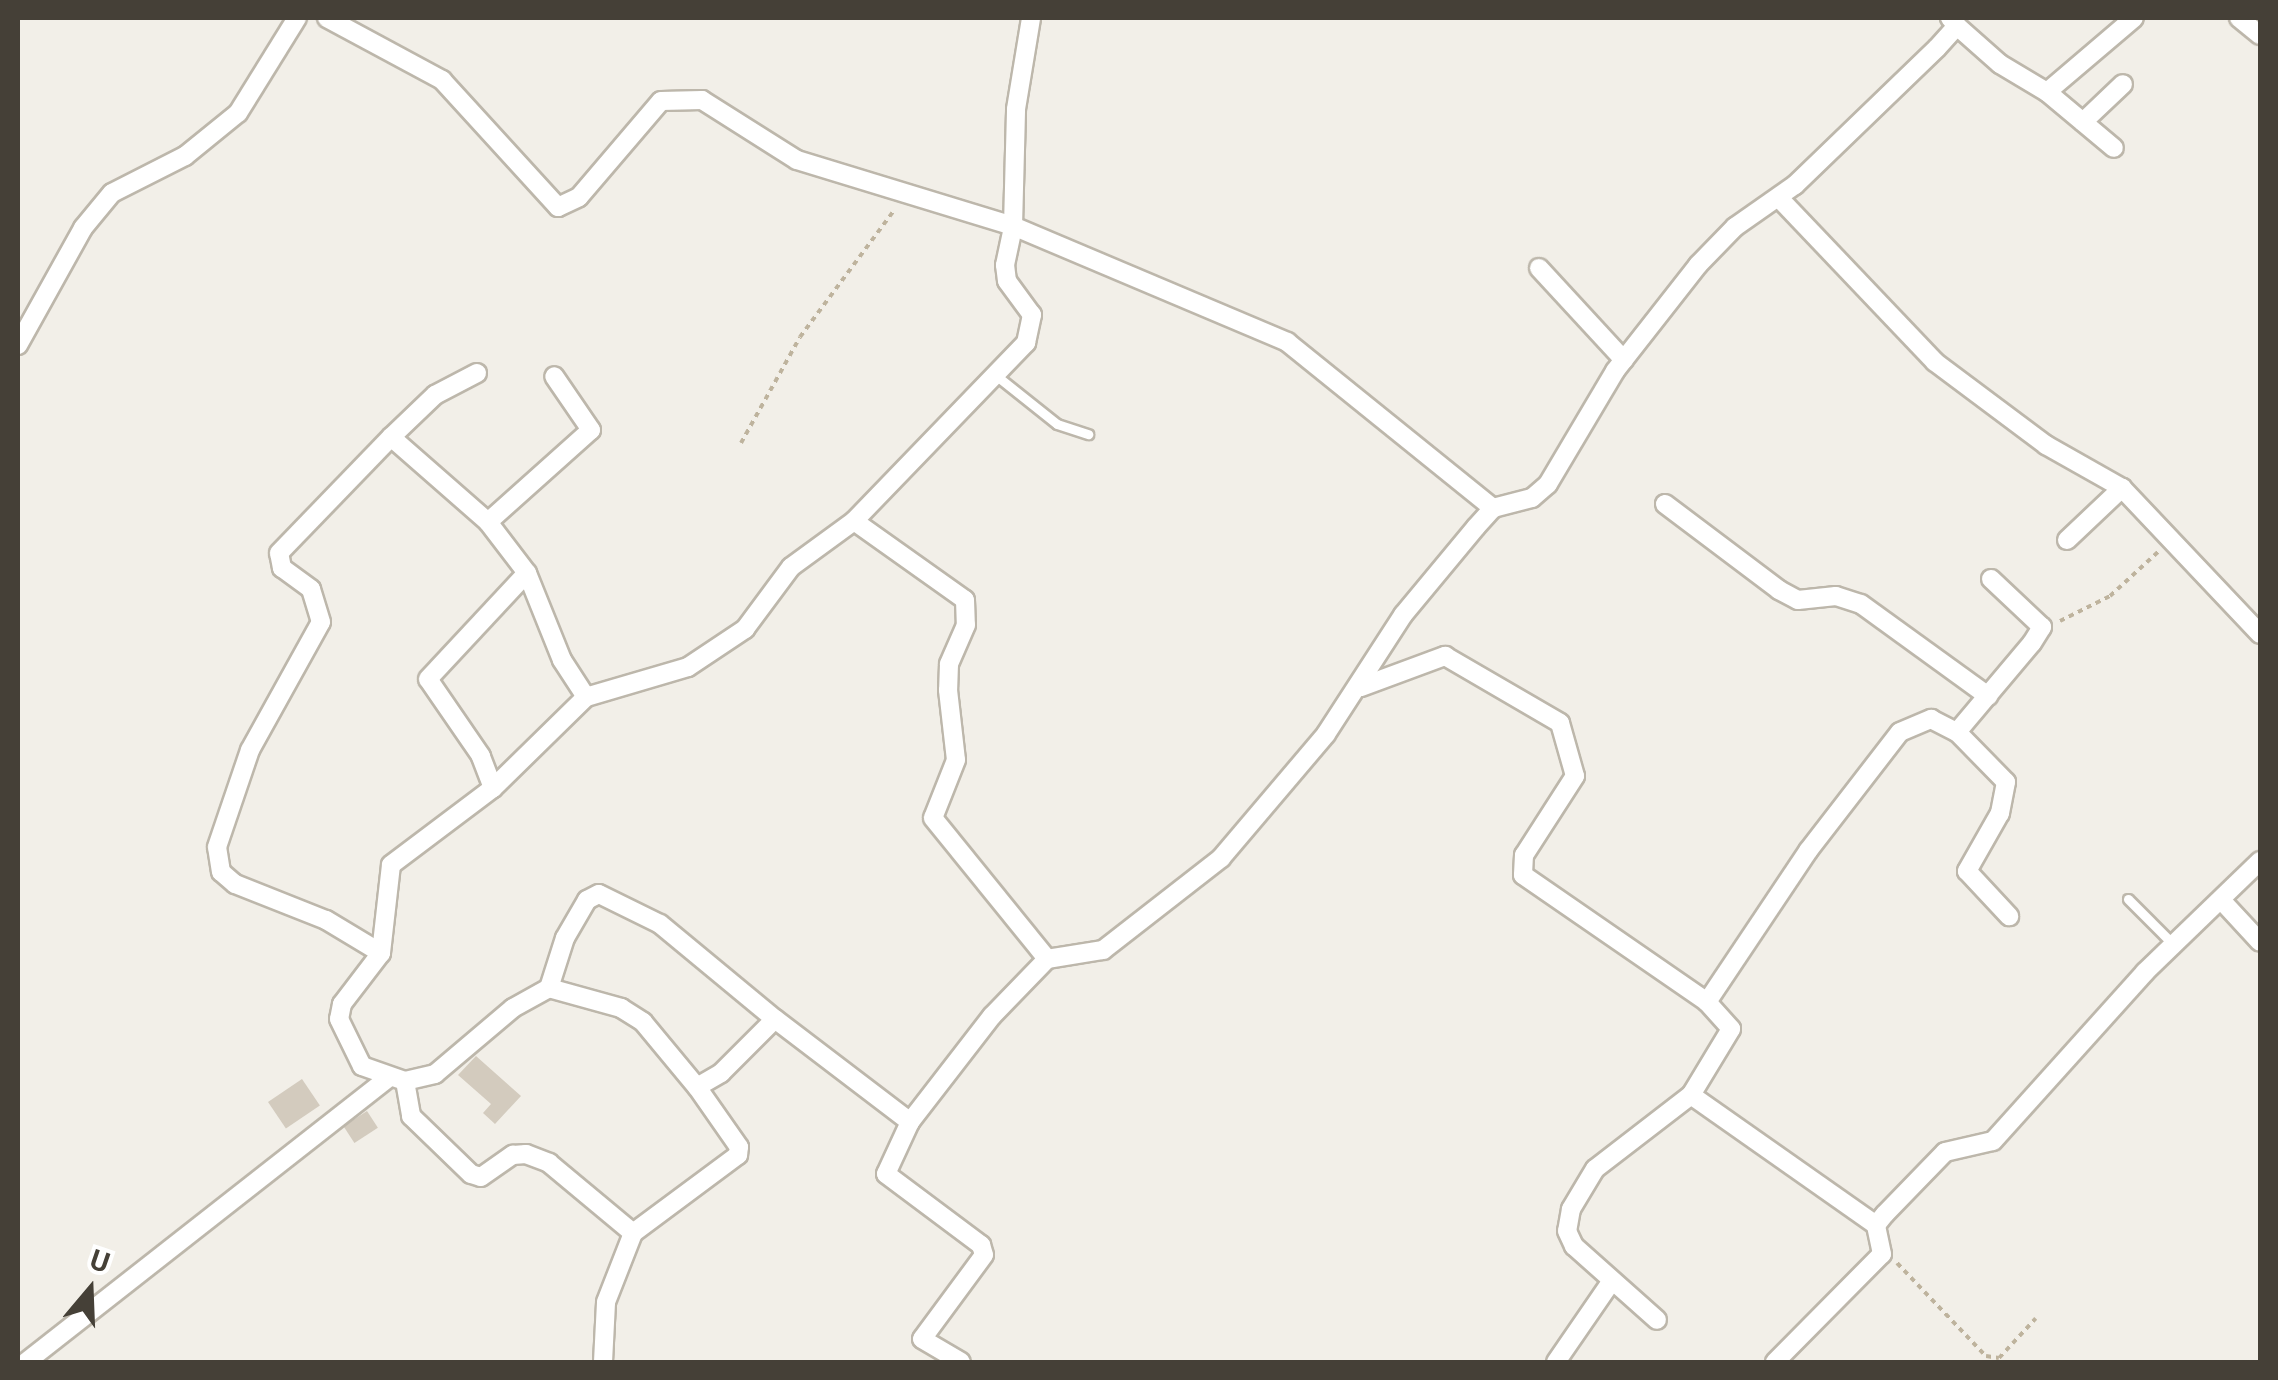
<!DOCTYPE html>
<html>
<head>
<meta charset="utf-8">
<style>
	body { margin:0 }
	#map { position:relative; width:2278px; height:1380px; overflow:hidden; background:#f2efe8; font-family:Roboto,sans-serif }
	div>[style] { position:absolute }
	.building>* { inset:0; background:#d3cbbe; transform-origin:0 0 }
	.path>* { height:4px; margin-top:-2px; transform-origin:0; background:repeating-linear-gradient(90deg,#beb39d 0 5px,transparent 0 10px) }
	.roads { filter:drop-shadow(2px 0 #bdb7ab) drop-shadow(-2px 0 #bdb7ab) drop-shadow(0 2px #bdb7ab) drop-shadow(0 -2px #bdb7ab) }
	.service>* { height:9px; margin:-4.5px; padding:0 4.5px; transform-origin:4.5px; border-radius:4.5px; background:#fff }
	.minor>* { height:18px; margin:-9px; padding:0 9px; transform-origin:9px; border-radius:9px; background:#fff }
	span { translate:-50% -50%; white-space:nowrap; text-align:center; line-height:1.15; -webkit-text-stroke:8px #fff; paint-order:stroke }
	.frame { position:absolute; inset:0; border:20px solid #454037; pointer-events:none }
	.north { position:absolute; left:40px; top:1240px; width:100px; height:100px; -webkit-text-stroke:8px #fff; paint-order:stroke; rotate:19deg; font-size:28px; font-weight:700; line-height:40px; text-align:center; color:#454037 }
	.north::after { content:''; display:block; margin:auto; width:35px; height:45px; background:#454037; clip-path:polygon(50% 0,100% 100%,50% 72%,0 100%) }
</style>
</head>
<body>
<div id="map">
	<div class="building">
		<i style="clip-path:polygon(476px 1056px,521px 1096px,495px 1124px,483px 1113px,491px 1104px,458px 1075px)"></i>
		<i style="left:302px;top:1079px;width:32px;height:41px;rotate:56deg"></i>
		<i style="left:367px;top:1111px;width:20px;height:28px;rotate:57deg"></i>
	</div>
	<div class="path">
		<i style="left:741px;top:443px;width:121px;rotate:-60.9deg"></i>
		<i style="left:800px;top:337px;width:159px;rotate:-53.4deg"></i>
		<i style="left:2060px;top:621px;width:56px;rotate:-26.6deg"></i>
		<i style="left:2110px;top:596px;width:65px;rotate:-42.5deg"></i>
		<i style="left:1897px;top:1263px;width:129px;rotate:46.3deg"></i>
		<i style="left:1986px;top:1356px;width:13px;rotate:9deg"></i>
		<i style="left:1999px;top:1358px;width:54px;rotate:-47.2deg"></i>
	</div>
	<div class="roads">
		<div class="service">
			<i style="left:998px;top:377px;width:75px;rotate:38.5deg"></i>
			<i style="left:1057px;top:424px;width:33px;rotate:18deg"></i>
			<i style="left:2128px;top:899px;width:65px;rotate:45deg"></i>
		</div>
		<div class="minor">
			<i style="left:327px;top:18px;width:131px;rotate:28.3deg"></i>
			<i style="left:442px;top:80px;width:172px;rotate:47.6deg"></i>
			<i style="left:558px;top:207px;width:23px;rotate:-25deg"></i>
			<i style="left:579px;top:197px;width:126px;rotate:-49.5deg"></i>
			<i style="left:661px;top:101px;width:41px;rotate:-1.4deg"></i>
			<i style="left:702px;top:100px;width:112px;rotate:32.3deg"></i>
			<i style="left:797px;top:160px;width:226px;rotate:17deg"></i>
			<i style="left:1013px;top:226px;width:298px;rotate:22.9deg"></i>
			<i style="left:1287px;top:342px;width:265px;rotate:38.9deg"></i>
			<i style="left:2239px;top:18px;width:27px;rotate:39deg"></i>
			<i style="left:1957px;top:26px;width:57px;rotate:41.5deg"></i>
			<i style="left:2000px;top:64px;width:55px;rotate:30.8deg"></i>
			<i style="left:2047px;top:92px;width:114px;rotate:-40.4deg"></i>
			<i style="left:2047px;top:92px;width:87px;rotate:39.9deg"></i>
			<i style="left:2083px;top:122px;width:55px;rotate:-43.5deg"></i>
			<i style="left:1779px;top:198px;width:226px;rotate:46.4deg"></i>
			<i style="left:1935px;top:362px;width:139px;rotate:36.8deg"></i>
			<i style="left:2046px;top:445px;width:87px;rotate:29.5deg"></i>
			<i style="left:2122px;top:488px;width:201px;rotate:46.6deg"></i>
			<i style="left:1539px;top:268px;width:125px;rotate:47.3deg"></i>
			<i style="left:18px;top:345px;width:134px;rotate:-60.9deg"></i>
			<i style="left:83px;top:228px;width:45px;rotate:-50.4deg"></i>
			<i style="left:112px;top:193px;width:82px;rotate:-26.9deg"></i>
			<i style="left:185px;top:156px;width:68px;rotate:-39.1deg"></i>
			<i style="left:238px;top:113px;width:112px;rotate:-58.2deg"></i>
			<i style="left:477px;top:373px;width:47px;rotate:152.4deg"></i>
			<i style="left:435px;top:395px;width:61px;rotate:136.3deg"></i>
			<i style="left:391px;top:437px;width:129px;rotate:41.2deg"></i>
			<i style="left:488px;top:522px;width:64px;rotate:52.6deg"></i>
			<i style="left:527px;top:573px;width:94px;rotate:68.1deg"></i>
			<i style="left:562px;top:660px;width:44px;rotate:57deg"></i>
			<i style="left:586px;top:697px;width:130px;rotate:135.6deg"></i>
			<i style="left:493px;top:788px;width:128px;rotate:143deg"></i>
			<i style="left:391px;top:865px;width:89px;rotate:96.5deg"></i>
			<i style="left:381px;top:953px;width:64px;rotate:127.4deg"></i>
			<i style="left:342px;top:1004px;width:15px;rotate:101deg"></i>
			<i style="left:339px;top:1019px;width:52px;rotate:63.9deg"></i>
			<i style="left:362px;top:1066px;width:46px;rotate:19.2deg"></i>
			<i style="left:405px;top:1081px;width:31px;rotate:-13deg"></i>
			<i style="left:435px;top:1074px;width:102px;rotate:-40.2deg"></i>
			<i style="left:513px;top:1008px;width:41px;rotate:-29.1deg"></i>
			<i style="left:549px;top:988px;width:75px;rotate:15.5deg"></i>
			<i style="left:621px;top:1008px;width:26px;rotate:32deg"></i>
			<i style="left:643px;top:1022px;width:85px;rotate:50.3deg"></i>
			<i style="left:697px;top:1087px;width:28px;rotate:-30deg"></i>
			<i style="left:721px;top:1073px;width:76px;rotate:-45deg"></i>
			<i style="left:775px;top:1019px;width:170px;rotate:37.3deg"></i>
			<i style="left:910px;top:1122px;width:134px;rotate:-52.3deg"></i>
			<i style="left:992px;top:1016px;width:79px;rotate:-46deg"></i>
			<i style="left:1047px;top:959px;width:57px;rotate:-9.1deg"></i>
			<i style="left:1103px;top:950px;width:150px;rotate:-37.9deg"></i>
			<i style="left:1221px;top:858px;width:162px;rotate:-49.7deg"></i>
			<i style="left:1326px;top:734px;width:142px;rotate:-57.1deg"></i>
			<i style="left:1403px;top:615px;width:114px;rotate:-50.3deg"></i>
			<i style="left:1476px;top:527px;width:25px;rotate:-48deg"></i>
			<i style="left:1493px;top:508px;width:40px;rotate:-14.4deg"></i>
			<i style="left:1532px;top:498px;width:21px;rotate:-41deg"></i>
			<i style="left:1548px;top:484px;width:131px;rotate:-59.3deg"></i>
			<i style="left:1615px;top:371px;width:135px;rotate:-51.9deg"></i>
			<i style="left:1698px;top:265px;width:53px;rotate:-45.8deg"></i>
			<i style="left:1735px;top:227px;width:73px;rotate:-35deg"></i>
			<i style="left:1795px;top:185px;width:197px;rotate:-44deg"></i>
			<i style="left:1937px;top:48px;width:30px;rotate:-48deg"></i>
			<i style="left:1957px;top:26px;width:11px;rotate:-131deg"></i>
			<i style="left:1665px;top:504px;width:143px;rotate:37deg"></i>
			<i style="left:1779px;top:590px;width:21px;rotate:28deg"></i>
			<i style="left:1798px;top:600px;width:38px;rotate:-6deg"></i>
			<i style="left:1836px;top:596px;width:26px;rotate:18deg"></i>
			<i style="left:1861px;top:604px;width:157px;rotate:35.9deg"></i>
			<i style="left:854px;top:521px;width:136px;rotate:35.4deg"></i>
			<i style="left:965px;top:600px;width:25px;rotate:88deg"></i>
			<i style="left:966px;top:625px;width:43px;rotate:113.6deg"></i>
			<i style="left:949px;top:664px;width:26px;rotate:92deg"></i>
			<i style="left:948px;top:690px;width:70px;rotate:83.5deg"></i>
			<i style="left:956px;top:760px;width:62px;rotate:111.6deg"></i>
			<i style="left:933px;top:818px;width:181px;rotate:51deg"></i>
			<i style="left:488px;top:522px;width:138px;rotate:-41.8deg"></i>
			<i style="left:591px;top:430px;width:65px;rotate:-124.4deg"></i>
			<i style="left:2067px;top:540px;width:76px;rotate:-43.4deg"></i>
			<i style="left:1361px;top:687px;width:90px;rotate:-20.3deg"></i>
			<i style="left:1445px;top:656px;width:133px;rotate:30.2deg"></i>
			<i style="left:1560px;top:723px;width:55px;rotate:74.2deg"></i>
			<i style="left:1575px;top:776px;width:94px;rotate:122.8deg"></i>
			<i style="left:1524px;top:855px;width:20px;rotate:93deg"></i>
			<i style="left:1523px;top:875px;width:224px;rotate:34.6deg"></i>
			<i style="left:1707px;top:1002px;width:36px;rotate:48deg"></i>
			<i style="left:1731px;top:1029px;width:77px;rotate:121.2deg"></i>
			<i style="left:1691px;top:1095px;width:121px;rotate:142.4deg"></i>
			<i style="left:1595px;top:1169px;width:47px;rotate:121deg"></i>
			<i style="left:1571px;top:1209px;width:22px;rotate:100deg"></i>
			<i style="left:1567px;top:1231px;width:17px;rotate:65deg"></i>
			<i style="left:1574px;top:1246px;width:111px;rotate:41.7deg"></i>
			<i style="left:586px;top:697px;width:106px;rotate:-16.4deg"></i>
			<i style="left:688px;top:667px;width:69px;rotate:-33.7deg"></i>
			<i style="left:745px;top:629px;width:77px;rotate:-53.4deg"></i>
			<i style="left:791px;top:567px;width:78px;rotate:-36.1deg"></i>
			<i style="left:854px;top:521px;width:248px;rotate:-46deg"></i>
			<i style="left:1026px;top:343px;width:29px;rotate:-78deg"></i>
			<i style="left:1032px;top:315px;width:42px;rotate:-126.3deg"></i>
			<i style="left:1007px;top:281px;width:16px;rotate:-97deg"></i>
			<i style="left:1005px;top:265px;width:40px;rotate:-78deg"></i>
			<i style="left:1013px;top:226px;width:117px;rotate:-88.5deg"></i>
			<i style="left:1016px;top:109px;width:92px;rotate:-80.6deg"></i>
			<i style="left:1957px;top:732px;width:70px;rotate:45.6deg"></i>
			<i style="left:2006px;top:782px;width:32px;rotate:101deg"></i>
			<i style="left:2000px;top:813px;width:67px;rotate:119.6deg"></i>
			<i style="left:1967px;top:871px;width:62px;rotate:47deg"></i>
			<i style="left:493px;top:788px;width:34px;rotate:-111deg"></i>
			<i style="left:481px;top:756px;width:93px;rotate:-124.5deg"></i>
			<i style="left:428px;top:679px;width:145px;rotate:-47deg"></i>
			<i style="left:2223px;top:902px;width:54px;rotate:47.2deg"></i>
			<i style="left:381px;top:953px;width:64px;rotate:-149deg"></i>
			<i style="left:326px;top:920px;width:98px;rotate:-158.4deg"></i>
			<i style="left:235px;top:884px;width:18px;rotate:-139deg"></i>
			<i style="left:221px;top:872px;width:25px;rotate:-99deg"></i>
			<i style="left:217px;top:847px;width:102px;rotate:-71.2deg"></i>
			<i style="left:250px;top:750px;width:146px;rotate:-61deg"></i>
			<i style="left:321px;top:622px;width:34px;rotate:-107deg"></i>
			<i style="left:311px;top:589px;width:36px;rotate:-144deg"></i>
			<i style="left:282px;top:568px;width:15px;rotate:-101deg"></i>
			<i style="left:279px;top:553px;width:161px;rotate:-46deg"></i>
			<i style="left:549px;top:988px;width:52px;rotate:-72.3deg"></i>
			<i style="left:565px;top:938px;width:44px;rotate:-59.9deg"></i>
			<i style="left:587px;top:900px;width:13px;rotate:-27deg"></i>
			<i style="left:599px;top:894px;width:68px;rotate:26.2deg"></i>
			<i style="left:660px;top:924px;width:149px;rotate:39.6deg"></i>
			<i style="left:1707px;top:1002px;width:182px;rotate:-56.2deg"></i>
			<i style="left:1808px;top:851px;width:150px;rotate:-52.3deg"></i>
			<i style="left:1900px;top:732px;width:34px;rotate:-23deg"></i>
			<i style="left:1931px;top:719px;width:29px;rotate:27deg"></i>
			<i style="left:1957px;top:732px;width:116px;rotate:-49.9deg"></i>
			<i style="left:2032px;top:643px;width:19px;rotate:-58deg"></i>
			<i style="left:2042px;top:627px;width:70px;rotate:-136.7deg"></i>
			<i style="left:405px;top:1081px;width:36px;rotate:80deg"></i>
			<i style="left:411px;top:1116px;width:83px;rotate:44deg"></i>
			<i style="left:471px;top:1174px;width:10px;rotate:17deg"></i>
			<i style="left:481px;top:1177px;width:39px;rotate:-35deg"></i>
			<i style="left:513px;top:1155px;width:13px;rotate:-4deg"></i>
			<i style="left:526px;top:1154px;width:25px;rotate:21deg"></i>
			<i style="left:549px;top:1163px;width:109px;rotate:39.8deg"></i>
			<i style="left:1691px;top:1095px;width:226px;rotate:35.1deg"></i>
			<i style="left:910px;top:1122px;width:57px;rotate:114.8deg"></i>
			<i style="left:886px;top:1174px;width:119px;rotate:36.8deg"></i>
			<i style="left:981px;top:1245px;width:10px;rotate:73deg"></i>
			<i style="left:984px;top:1255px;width:104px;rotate:126.4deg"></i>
			<i style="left:922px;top:1339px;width:45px;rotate:30.5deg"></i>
			<i style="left:26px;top:1362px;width:460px;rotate:-38.1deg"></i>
			<i style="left:603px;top:1362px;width:60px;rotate:-87.1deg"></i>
			<i style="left:606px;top:1302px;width:74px;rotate:-68.6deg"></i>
			<i style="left:633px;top:1233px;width:131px;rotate:-36.6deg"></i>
			<i style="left:738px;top:1155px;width:8px;rotate:-83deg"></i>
			<i style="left:739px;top:1147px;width:73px;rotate:-125deg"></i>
			<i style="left:1556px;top:1362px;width:97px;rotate:-55.5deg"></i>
			<i style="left:1775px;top:1362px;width:152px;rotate:-45.3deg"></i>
			<i style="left:1882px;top:1254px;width:30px;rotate:-102deg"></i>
			<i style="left:1876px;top:1225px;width:14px;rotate:-51deg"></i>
			<i style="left:1885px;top:1214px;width:86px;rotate:-45.9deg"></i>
			<i style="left:1945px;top:1152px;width:49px;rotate:-12.9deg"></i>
			<i style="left:1993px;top:1141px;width:227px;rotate:-48deg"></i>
			<i style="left:2145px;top:972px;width:160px;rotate:-44deg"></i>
		</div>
	</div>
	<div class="frame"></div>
	<div class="north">U</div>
</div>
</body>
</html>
